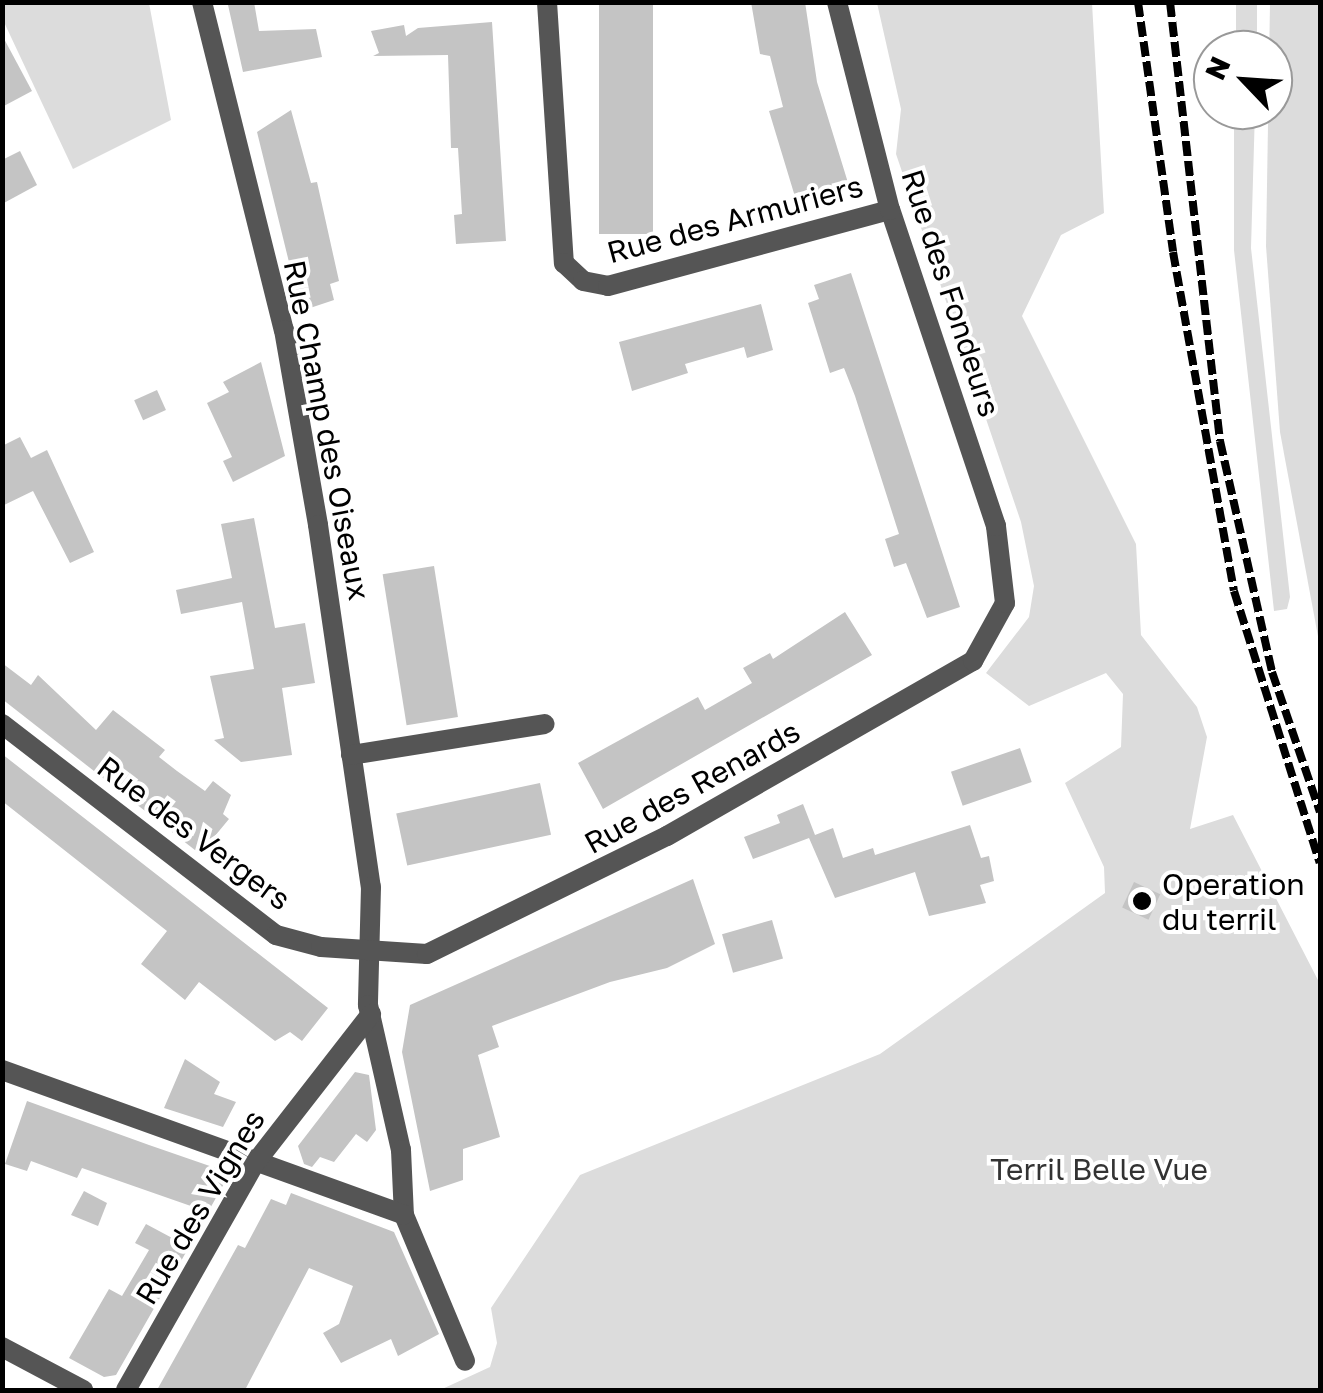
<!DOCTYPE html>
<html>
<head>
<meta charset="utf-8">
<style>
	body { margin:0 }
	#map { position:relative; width:1323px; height:1393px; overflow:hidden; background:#fff; font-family:"Golos Text",sans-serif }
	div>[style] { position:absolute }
	.green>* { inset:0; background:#dcdcdc; transform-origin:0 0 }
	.building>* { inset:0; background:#c4c4c4; transform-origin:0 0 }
	.minor>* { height:20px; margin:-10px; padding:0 10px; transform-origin:10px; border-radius:10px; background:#555 }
	.rail>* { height:8px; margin-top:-4px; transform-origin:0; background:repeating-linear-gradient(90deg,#000 0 15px,transparent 0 20px) }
	.dots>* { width:28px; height:28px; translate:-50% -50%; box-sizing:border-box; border:5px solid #fff; border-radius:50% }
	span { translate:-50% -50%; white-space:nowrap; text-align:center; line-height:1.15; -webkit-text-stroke:8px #fff; paint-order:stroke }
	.street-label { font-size:30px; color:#000 }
	.poi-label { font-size:30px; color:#000 }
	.left { translate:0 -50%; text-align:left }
	.park-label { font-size:30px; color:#333 }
	.frame { position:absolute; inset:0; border:5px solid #000; pointer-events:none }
	.north { position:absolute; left:1193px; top:30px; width:100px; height:100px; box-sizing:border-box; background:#fff; border:2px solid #999; border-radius:50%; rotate:295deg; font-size:28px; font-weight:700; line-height:40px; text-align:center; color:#000 }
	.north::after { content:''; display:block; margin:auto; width:35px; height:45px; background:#000; clip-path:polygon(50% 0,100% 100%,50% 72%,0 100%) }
</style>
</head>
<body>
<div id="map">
	<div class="green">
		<i style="clip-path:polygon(3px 2px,149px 3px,171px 120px,73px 169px,3px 20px)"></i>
		<i style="clip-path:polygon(877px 3px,1092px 3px,1104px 213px,1061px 235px,1022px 316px,1136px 544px,1141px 635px,1197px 707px,1207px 737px,1190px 829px,1233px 815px,1320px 984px,1320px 1390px,440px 1390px,490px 1367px,497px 1343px,491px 1308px,580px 1175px,880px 1054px,1105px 893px,1104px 867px,1065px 783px,1121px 747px,1123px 694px,1106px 673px,1029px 706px,986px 673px,1029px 617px,1034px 586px,1021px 522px,896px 154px,901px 109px)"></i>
		<i style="left:1236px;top:3px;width:21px;height:47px"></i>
		<i style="clip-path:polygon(1270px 3px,1320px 3px,1320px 647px,1280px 432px,1266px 246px)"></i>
		<i style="clip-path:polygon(1234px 110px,1255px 110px,1251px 248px,1290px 597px,1287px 609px,1274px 611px,1234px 250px)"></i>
	</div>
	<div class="building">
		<i style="clip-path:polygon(254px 2px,259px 31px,316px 29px,322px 57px,243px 72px,228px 5px)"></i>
		<i style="left:599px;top:2px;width:54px;height:232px"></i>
		<i style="clip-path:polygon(751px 2px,805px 2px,817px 82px,849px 186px,796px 200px,769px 111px,783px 107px,770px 56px,760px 54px)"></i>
		<i style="clip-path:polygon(492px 22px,506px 241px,456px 244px,454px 215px,462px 214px,458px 148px,451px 148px,448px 55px,373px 56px,379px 53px,371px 31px,404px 25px,406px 36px,418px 28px)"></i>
		<i style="clip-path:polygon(2px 35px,32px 91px,2px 107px)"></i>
		<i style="clip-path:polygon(291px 110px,311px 183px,317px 182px,339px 281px,330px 284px,334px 300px,301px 311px,257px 132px)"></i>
		<i style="clip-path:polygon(20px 151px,37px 185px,2px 204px,2px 160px)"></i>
		<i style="clip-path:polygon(851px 273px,960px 607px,927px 618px,906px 563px,894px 567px,885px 539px,899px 534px,855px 396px,844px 368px,830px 373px,808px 303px,819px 299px,814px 285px)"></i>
		<i style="clip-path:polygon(761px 304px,773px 350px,747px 358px,744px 347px,685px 364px,688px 373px,632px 391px,619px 342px)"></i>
		<i style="clip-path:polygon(261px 362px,285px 456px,233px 482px,223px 461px,232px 457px,207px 403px,229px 392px,223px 382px)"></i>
		<i style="left:157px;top:390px;width:22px;height:25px;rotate:66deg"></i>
		<i style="clip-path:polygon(20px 437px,31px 458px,47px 450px,94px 552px,70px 563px,33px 491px,2px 506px,2px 446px)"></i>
		<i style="clip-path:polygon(254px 518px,275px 628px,305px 623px,315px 683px,282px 688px,292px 755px,241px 762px,214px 740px,224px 738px,210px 676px,254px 669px,242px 602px,181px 614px,176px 590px,232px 578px,221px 524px)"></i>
		<i style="left:434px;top:566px;width:153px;height:52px;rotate:81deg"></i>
		<i style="clip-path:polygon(845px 612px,872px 655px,603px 809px,578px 763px,698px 697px,705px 710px,752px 683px,743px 668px,770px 653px,773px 659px)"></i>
		<i style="clip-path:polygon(2px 663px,31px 685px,38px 675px,96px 730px,113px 710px,165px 750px,159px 757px,177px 771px,205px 791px,213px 781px,231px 795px,223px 814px,229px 819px,200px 854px,2px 699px)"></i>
		<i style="left:1020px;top:748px;width:36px;height:73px;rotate:71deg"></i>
		<i style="clip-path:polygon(2px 754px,328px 1008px,302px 1041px,290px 1032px,275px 1041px,199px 982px,185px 1000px,141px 964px,167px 931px,2px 801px)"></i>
		<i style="left:540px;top:783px;width:53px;height:147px;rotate:78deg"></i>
		<i style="clip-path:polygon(803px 804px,815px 835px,833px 828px,843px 858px,873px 848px,875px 855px,970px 825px,981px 858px,989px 856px,994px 881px,980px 885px,986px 903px,929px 916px,915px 872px,835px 898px,809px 838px,753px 859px,744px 837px,780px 823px,777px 815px)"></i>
		<i style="clip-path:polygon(693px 879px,715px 944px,667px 968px,610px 982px,492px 1026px,499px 1047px,478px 1055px,500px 1137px,463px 1149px,463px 1180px,430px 1191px,402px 1052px,410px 1005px)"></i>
		<i style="left:1134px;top:882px;width:29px;height:28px;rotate:25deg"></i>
		<i style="left:772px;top:920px;width:40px;height:52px;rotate:74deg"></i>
		<i style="clip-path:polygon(185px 1059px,220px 1082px,214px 1094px,236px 1102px,223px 1127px,164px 1108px)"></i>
		<i style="clip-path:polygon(355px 1072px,369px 1075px,376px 1130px,367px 1142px,356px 1134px,334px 1162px,320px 1157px,312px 1167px,304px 1164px,298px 1146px)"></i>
		<i style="clip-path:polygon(27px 1101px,149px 1145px,230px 1173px,208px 1212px,82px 1168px,77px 1178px,31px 1161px,27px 1171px,5px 1164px)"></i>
		<i style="clip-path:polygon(84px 1191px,107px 1203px,98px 1226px,71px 1215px)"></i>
		<i style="clip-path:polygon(291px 1193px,394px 1232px,439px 1334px,398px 1356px,391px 1339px,341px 1363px,323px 1333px,339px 1324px,353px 1286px,309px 1268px,245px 1390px,157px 1390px,238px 1245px,245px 1248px,271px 1199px,286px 1205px)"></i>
		<i style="clip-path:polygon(146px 1224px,189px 1247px,116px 1375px,104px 1377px,69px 1358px,109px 1289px,122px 1296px,149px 1250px,135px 1243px)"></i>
	</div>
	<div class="minor">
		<i style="left:202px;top:2px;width:338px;rotate:76deg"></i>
		<i style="left:284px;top:330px;width:198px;rotate:80.1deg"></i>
		<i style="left:318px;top:525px;width:366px;rotate:81.7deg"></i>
		<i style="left:371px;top:887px;width:118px;rotate:91.5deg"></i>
		<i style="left:368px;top:1005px;width:149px;rotate:77.2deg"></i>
		<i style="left:401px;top:1150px;width:65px;rotate:87.4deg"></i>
		<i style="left:404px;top:1215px;width:158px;rotate:67.3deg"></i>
		<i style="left:547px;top:2px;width:262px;rotate:86.3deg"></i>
		<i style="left:564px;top:263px;width:26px;rotate:43deg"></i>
		<i style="left:583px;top:281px;width:25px;rotate:11deg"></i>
		<i style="left:608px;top:286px;width:292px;rotate:-15.1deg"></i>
		<i style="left:2px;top:724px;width:346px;rotate:37.6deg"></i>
		<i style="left:276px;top:935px;width:47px;rotate:14.9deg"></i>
		<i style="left:321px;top:947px;width:106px;rotate:3.8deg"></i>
		<i style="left:427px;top:954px;width:267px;rotate:-26.2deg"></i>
		<i style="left:667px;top:836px;width:353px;rotate:-29.8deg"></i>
		<i style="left:973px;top:661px;width:66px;rotate:-61.1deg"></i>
		<i style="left:1005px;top:603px;width:78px;rotate:-96.7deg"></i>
		<i style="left:996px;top:526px;width:333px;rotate:-108.5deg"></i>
		<i style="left:890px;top:210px;width:215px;rotate:-104.3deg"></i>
		<i style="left:351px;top:755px;width:196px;rotate:-9.1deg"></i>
		<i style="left:2px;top:1070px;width:427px;rotate:19.8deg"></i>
		<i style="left:2px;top:1347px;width:92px;rotate:28deg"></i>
		<i style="left:126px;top:1390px;width:261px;rotate:-60.4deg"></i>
		<i style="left:255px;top:1163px;width:189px;rotate:-52.1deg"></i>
	</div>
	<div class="rail">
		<i style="left:1138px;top:2px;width:252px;rotate:82deg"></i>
		<i style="left:1173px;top:252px;width:344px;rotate:79.8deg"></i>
		<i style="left:1234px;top:591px;width:285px;rotate:72.5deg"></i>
		<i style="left:1170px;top:2px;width:442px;rotate:83.5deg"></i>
		<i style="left:1220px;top:441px;width:237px;rotate:77.3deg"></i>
		<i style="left:1272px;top:672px;width:148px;rotate:71.1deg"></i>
	</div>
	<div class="dots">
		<i style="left:1142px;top:901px;background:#000"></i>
	</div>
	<div class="street-label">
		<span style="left:735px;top:219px;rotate:-15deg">Rue des Armuriers</span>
		<span style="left:951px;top:293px;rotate:72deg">Rue des Fondeurs</span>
		<span style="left:327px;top:430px;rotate:79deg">Rue Champ des Oiseaux</span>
		<span style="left:692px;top:787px;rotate:-29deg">Rue des Renards</span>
		<span style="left:194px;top:833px;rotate:37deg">Rue des Vergers</span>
		<span style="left:200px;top:1207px;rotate:-59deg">Rue des Vignes</span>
	</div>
	<div class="poi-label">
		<span class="left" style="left:1162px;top:901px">Operation<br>du terril</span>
	</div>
	<div class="park-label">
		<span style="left:1099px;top:1169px">Terril Belle Vue</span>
	</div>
	<div class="frame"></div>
	<div class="north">N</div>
</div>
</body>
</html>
